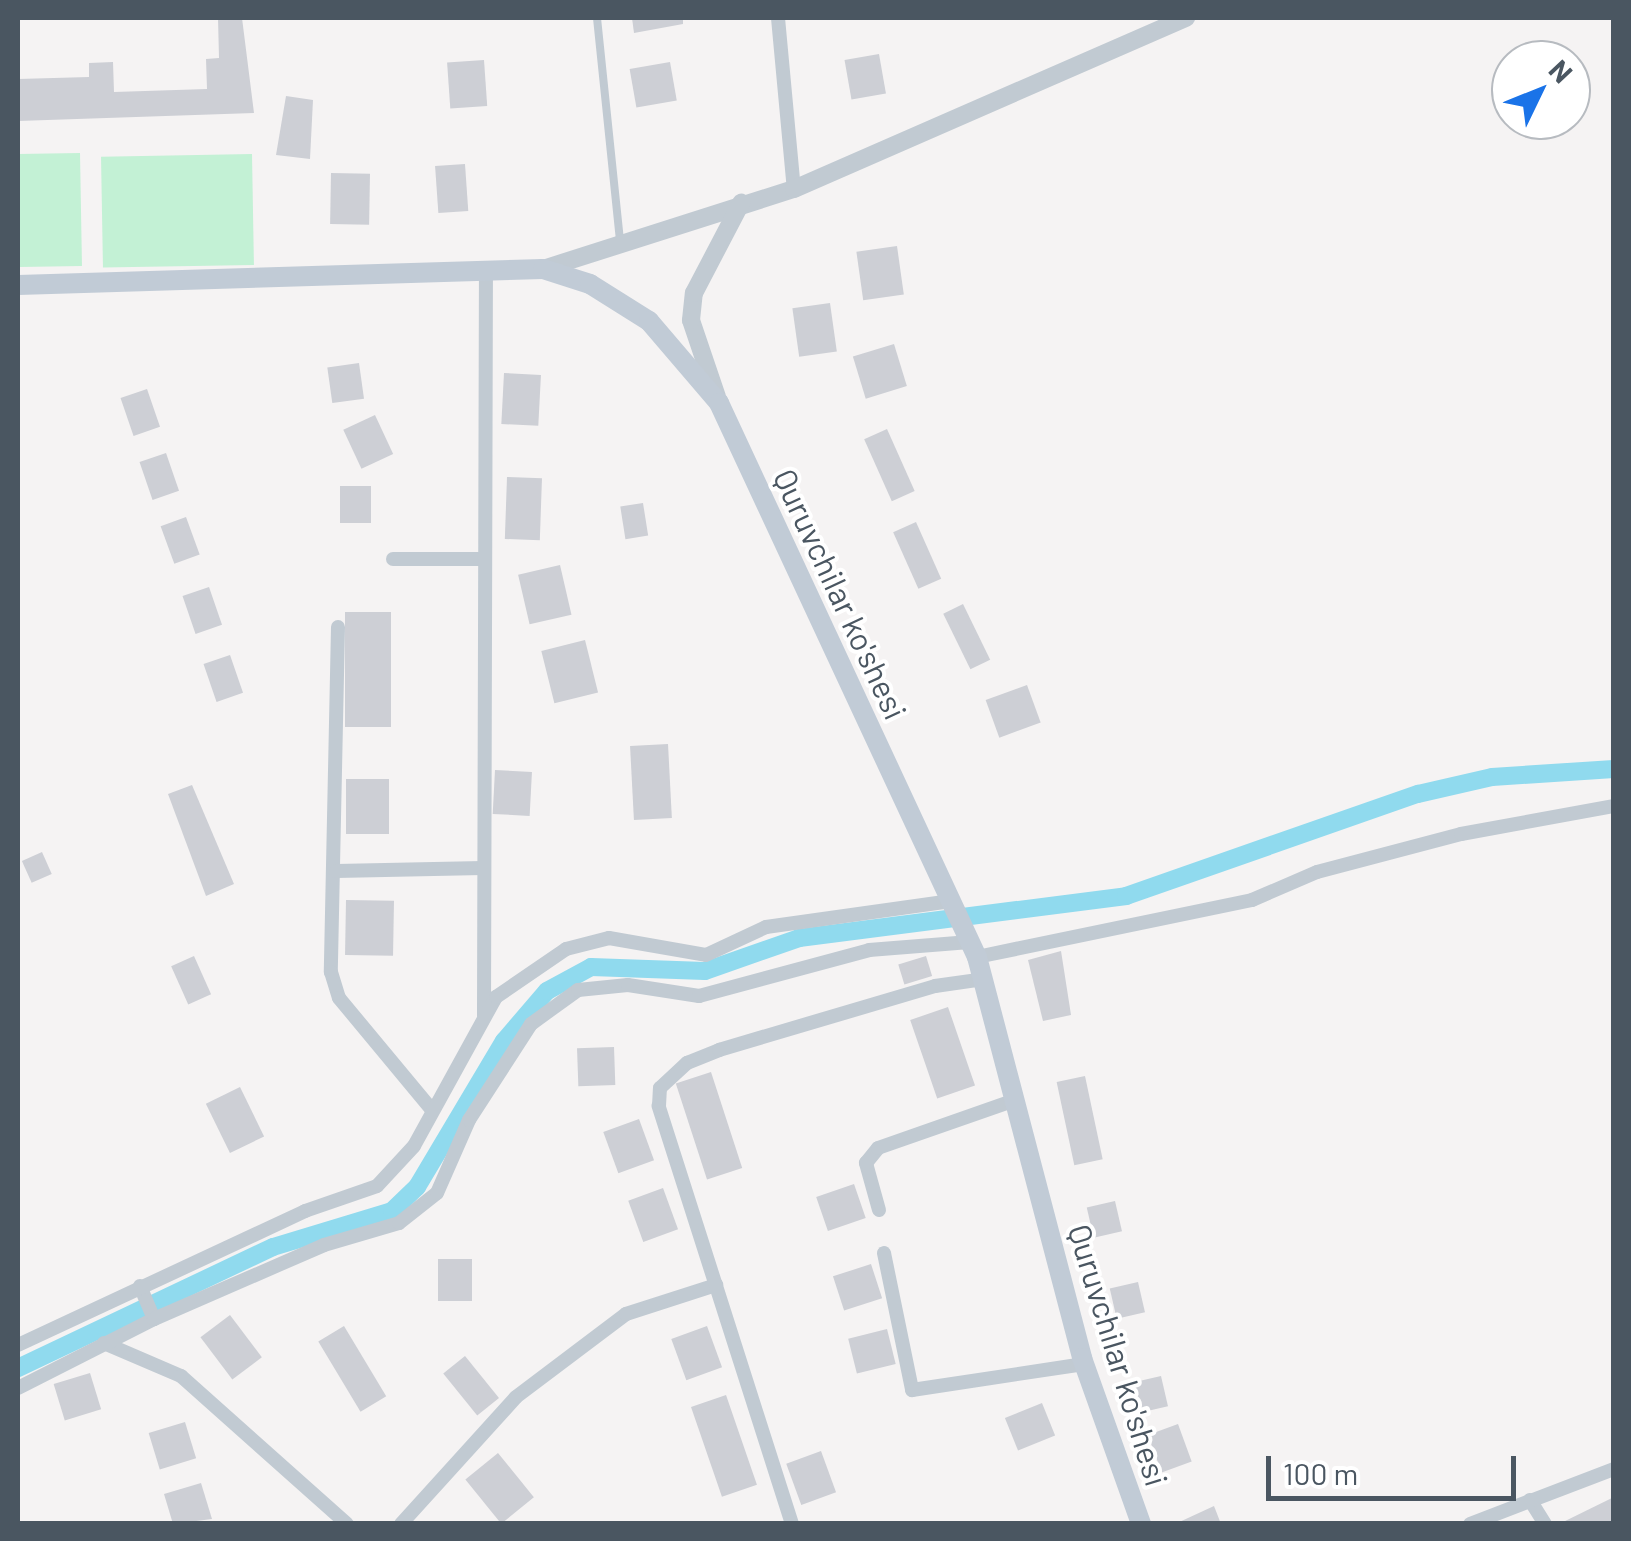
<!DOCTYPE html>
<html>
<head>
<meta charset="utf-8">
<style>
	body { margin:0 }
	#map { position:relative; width:1631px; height:1541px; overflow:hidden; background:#f5f3f3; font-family:Barlow,sans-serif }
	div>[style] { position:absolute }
	.green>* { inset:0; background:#c3f1d5; transform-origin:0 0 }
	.canal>* { height:18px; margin:-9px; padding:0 9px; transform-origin:9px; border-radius:9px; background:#90daee }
	.building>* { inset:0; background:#cdcfd5; transform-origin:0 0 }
	.service>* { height:8px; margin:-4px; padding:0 4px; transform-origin:4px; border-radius:4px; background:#c1cad2 }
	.minor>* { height:14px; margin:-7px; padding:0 7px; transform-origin:7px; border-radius:7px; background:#c1cad2 }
	.tertiary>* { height:18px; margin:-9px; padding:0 9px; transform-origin:9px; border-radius:9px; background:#c1cad2 }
	.secondary>* { height:20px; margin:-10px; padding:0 10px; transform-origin:10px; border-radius:10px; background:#c1cbd6 }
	span { translate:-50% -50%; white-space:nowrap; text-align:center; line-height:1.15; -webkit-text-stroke:8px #fff; paint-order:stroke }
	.street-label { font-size:32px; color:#4a5661 }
	.frame { position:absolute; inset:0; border:20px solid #4a5661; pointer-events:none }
	.north { position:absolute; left:1491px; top:40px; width:100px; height:100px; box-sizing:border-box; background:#fff; border:2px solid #b7bbc0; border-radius:50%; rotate:47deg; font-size:28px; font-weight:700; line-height:40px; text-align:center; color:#4a5661 }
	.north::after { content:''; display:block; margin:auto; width:35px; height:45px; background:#1a73e8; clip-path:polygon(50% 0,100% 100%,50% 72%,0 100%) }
	.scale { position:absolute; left:1266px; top:1456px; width:250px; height:45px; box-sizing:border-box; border:5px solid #4a5661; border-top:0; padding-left:12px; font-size:30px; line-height:35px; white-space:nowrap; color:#4a5661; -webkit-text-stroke:8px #fff; paint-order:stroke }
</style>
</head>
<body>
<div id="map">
	<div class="green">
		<i style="left:80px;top:153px;width:113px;height:62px;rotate:89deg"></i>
		<i style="left:252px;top:154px;width:111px;height:151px;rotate:89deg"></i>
	</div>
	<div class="canal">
		<i style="left:18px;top:1368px;width:282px;rotate:-25.4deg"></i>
		<i style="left:273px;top:1247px;width:124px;rotate:-16.8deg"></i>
		<i style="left:392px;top:1211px;width:35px;rotate:-44deg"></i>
		<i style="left:417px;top:1187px;width:170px;rotate:-59.2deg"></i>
		<i style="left:504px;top:1041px;width:66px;rotate:-49.3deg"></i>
		<i style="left:547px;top:991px;width:50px;rotate:-28.6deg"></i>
		<i style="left:591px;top:967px;width:114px;rotate:2deg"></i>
		<i style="left:705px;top:971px;width:100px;rotate:-19.3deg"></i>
		<i style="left:799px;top:938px;width:330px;rotate:-7.3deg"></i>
		<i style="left:1126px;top:896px;width:309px;rotate:-19.3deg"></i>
		<i style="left:1418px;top:794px;width:76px;rotate:-12.9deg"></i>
		<i style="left:1492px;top:777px;width:122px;rotate:-3.8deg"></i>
	</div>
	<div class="building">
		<i style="clip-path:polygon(218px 18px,242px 18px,254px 113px,18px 121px,18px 79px,89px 77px,89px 63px,113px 62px,114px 92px,207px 89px,206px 59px,219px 58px)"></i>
		<i style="clip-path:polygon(632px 18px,683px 18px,683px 24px,634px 33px)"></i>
		<i style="left:879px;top:54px;width:40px;height:35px;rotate:80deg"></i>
		<i style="left:484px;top:60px;width:46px;height:37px;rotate:86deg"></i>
		<i style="left:670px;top:62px;width:39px;height:41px;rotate:80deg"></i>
		<i style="clip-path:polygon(286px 96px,313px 100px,310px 159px,276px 155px)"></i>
		<i style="left:465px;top:164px;width:47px;height:30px;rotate:86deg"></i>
		<i style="left:331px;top:173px;width:39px;height:51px;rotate:1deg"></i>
		<i style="left:897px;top:246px;width:49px;height:41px;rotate:82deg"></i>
		<i style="left:830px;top:303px;width:49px;height:38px;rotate:82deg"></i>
		<i style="left:894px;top:344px;width:44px;height:43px;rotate:73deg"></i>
		<i style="left:359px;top:363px;width:36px;height:32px;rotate:82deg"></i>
		<i style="left:504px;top:373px;width:37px;height:51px;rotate:3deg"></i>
		<i style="left:147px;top:389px;width:40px;height:28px;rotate:71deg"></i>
		<i style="left:375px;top:415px;width:43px;height:35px;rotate:65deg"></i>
		<i style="left:887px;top:429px;width:68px;height:25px;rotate:66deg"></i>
		<i style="left:166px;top:453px;width:40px;height:28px;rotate:71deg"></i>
		<i style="left:507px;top:477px;width:35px;height:62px;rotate:2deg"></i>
		<i style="left:340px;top:486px;width:31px;height:37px"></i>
		<i style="left:643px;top:503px;width:33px;height:23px;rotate:81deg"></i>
		<i style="left:186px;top:517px;width:40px;height:27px;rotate:70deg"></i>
		<i style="left:916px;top:522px;width:62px;height:25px;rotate:66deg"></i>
		<i style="left:560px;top:565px;width:51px;height:43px;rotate:77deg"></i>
		<i style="left:209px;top:587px;width:40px;height:28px;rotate:71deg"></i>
		<i style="left:963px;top:604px;width:62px;height:22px;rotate:64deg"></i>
		<i style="left:345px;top:612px;width:46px;height:115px"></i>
		<i style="left:585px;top:640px;width:54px;height:45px;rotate:76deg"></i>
		<i style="left:230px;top:655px;width:40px;height:28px;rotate:71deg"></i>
		<i style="left:1027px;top:685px;width:40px;height:44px;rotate:70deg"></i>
		<i style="left:668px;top:744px;width:74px;height:38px;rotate:87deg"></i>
		<i style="left:495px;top:770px;width:37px;height:44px;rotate:3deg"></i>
		<i style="left:346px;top:779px;width:43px;height:55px"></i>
		<i style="clip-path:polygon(192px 785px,234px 884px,206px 896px,168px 794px)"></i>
		<i style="left:42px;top:852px;width:24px;height:22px;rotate:66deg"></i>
		<i style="left:346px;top:900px;width:48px;height:55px;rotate:1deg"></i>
		<i style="clip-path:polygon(1061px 951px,1071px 1015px,1043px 1021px,1028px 960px)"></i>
		<i style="left:194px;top:956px;width:42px;height:25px;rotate:66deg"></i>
		<i style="left:926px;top:956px;width:21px;height:29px;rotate:73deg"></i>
		<i style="left:948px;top:1007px;width:83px;height:40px;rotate:71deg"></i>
		<i style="left:614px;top:1047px;width:38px;height:37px;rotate:88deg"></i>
		<i style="left:711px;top:1072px;width:101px;height:37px;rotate:72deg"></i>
		<i style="left:1085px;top:1076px;width:85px;height:29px;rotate:78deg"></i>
		<i style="left:240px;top:1087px;width:55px;height:38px;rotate:64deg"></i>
		<i style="left:639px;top:1119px;width:44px;height:38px;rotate:70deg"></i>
		<i style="left:854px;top:1184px;width:36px;height:40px;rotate:71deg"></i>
		<i style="left:663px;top:1188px;width:44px;height:37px;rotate:70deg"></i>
		<i style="left:1115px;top:1201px;width:31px;height:29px;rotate:77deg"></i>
		<i style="left:438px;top:1259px;width:34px;height:42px"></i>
		<i style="left:871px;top:1264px;width:36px;height:40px;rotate:72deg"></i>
		<i style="left:1138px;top:1282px;width:31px;height:29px;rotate:77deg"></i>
		<i style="left:230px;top:1315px;width:53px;height:37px;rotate:53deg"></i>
		<i style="left:344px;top:1326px;width:82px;height:30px;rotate:59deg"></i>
		<i style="left:707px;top:1326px;width:44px;height:38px;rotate:70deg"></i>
		<i style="left:887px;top:1329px;width:36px;height:40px;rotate:76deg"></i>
		<i style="left:465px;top:1356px;width:54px;height:28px;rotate:51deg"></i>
		<i style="left:90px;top:1373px;width:38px;height:38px;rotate:73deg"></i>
		<i style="left:1161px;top:1376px;width:31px;height:29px;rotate:77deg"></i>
		<i style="left:726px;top:1395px;width:95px;height:37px;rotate:71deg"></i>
		<i style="left:1042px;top:1403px;width:35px;height:40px;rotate:68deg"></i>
		<i style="left:185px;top:1422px;width:38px;height:38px;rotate:73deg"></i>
		<i style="left:1178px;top:1424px;width:40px;height:32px;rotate:70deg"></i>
		<i style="left:821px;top:1451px;width:44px;height:37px;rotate:70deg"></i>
		<i style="left:498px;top:1453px;width:57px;height:42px;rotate:51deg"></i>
		<i style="clip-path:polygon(201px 1483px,212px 1519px,173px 1524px,164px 1494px)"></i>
		<i style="clip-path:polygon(1614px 1497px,1614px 1524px,1559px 1524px)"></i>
		<i style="clip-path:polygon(1214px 1506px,1221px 1524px,1175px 1524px)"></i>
	</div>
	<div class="service">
		<i style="left:597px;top:18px;width:225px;rotate:84.1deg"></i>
	</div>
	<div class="minor">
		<i style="left:778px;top:18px;width:172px;rotate:84.7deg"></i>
		<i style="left:393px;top:559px;width:91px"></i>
		<i style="left:338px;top:627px;width:345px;rotate:91.2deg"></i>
		<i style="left:331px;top:972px;width:27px;rotate:73deg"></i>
		<i style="left:339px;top:998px;width:144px;rotate:50.3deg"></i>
		<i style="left:336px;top:871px;width:147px;rotate:-1.2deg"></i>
		<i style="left:977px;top:957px;width:281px;rotate:-11.7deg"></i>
		<i style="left:1252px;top:900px;width:71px;rotate:-23.3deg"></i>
		<i style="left:1317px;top:872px;width:149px;rotate:-14.8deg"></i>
		<i style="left:1461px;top:834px;width:156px;rotate:-10.4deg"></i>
		<i style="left:484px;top:1015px;width:744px;rotate:-89.85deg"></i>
		<i style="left:879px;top:1210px;width:49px;rotate:-105.5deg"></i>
		<i style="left:866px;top:1163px;width:19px;rotate:-51deg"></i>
		<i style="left:878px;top:1148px;width:145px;rotate:-19.3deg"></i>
		<i style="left:884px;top:1253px;width:140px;rotate:78.4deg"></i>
		<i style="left:912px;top:1390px;width:174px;rotate:-8.6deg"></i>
		<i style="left:140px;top:1286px;width:36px;rotate:67deg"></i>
		<i style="left:104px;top:1343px;width:84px;rotate:23.2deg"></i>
		<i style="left:181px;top:1376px;width:222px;rotate:41.7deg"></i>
		<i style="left:18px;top:1345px;width:317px;rotate:-25deg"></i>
		<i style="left:305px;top:1211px;width:76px;rotate:-19.1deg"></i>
		<i style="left:377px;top:1186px;width:54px;rotate:-47.2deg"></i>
		<i style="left:414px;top:1146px;width:170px;rotate:-61.2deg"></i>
		<i style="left:496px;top:997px;width:85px;rotate:-34.4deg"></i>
		<i style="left:566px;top:949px;width:44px;rotate:-14.3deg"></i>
		<i style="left:609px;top:938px;width:98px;rotate:9.9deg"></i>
		<i style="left:706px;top:955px;width:66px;rotate:-25deg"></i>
		<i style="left:766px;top:927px;width:187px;rotate:-8deg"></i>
		<i style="left:18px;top:1388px;width:153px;rotate:-26.9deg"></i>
		<i style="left:154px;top:1319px;width:185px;rotate:-23.5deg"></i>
		<i style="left:324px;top:1245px;width:78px;rotate:-16.3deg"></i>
		<i style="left:399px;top:1223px;width:48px;rotate:-38.3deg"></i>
		<i style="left:437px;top:1193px;width:80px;rotate:-66.3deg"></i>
		<i style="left:469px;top:1120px;width:114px;rotate:-57.1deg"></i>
		<i style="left:531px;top:1024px;width:58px;rotate:-35.9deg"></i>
		<i style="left:578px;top:990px;width:50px;rotate:-5.7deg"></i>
		<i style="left:628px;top:985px;width:72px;rotate:8.8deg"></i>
		<i style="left:699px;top:996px;width:176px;rotate:-15.1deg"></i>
		<i style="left:869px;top:950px;width:101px;rotate:-4.5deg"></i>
		<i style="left:1530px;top:1500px;width:28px;rotate:58deg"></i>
		<i style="left:401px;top:1524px;width:171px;rotate:-47.8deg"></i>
		<i style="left:516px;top:1397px;width:138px;rotate:-37deg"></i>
		<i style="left:626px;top:1314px;width:95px;rotate:-17.9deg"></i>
		<i style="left:792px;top:1524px;width:439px;rotate:-107.7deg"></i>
		<i style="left:659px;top:1106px;width:18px;rotate:-87deg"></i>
		<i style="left:660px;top:1088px;width:37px;rotate:-43deg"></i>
		<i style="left:687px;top:1063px;width:35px;rotate:-22deg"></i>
		<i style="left:719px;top:1050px;width:225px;rotate:-16.5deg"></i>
		<i style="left:935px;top:986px;width:49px;rotate:-8.1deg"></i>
		<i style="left:1470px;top:1524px;width:154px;rotate:-20.9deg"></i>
	</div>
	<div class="tertiary">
		<i style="left:543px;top:269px;width:263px;rotate:-17.7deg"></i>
		<i style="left:794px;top:189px;width:428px;rotate:-23.6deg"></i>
		<i style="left:717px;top:397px;width:81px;rotate:-108.7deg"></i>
		<i style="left:691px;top:320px;width:27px;rotate:-84deg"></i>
		<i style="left:694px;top:293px;width:102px;rotate:-62.4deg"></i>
	</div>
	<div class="secondary">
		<i style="left:18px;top:285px;width:525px;rotate:-1.75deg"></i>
		<i style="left:543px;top:269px;width:49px;rotate:17.7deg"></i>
		<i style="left:590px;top:284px;width:70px;rotate:32.1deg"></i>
		<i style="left:649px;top:321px;width:108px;rotate:49.5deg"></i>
		<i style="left:719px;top:403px;width:611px;rotate:65.03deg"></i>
		<i style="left:977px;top:957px;width:415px;rotate:75.3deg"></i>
		<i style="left:1082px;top:1358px;width:176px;rotate:70.4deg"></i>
	</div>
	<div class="street-label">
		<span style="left:841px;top:594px;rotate:65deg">Quruvchilar ko'shesi</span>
		<span style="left:1119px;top:1355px;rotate:73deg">Quruvchilar ko'shesi</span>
	</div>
	<div class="frame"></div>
	<div class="north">N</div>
	<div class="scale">100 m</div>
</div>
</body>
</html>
